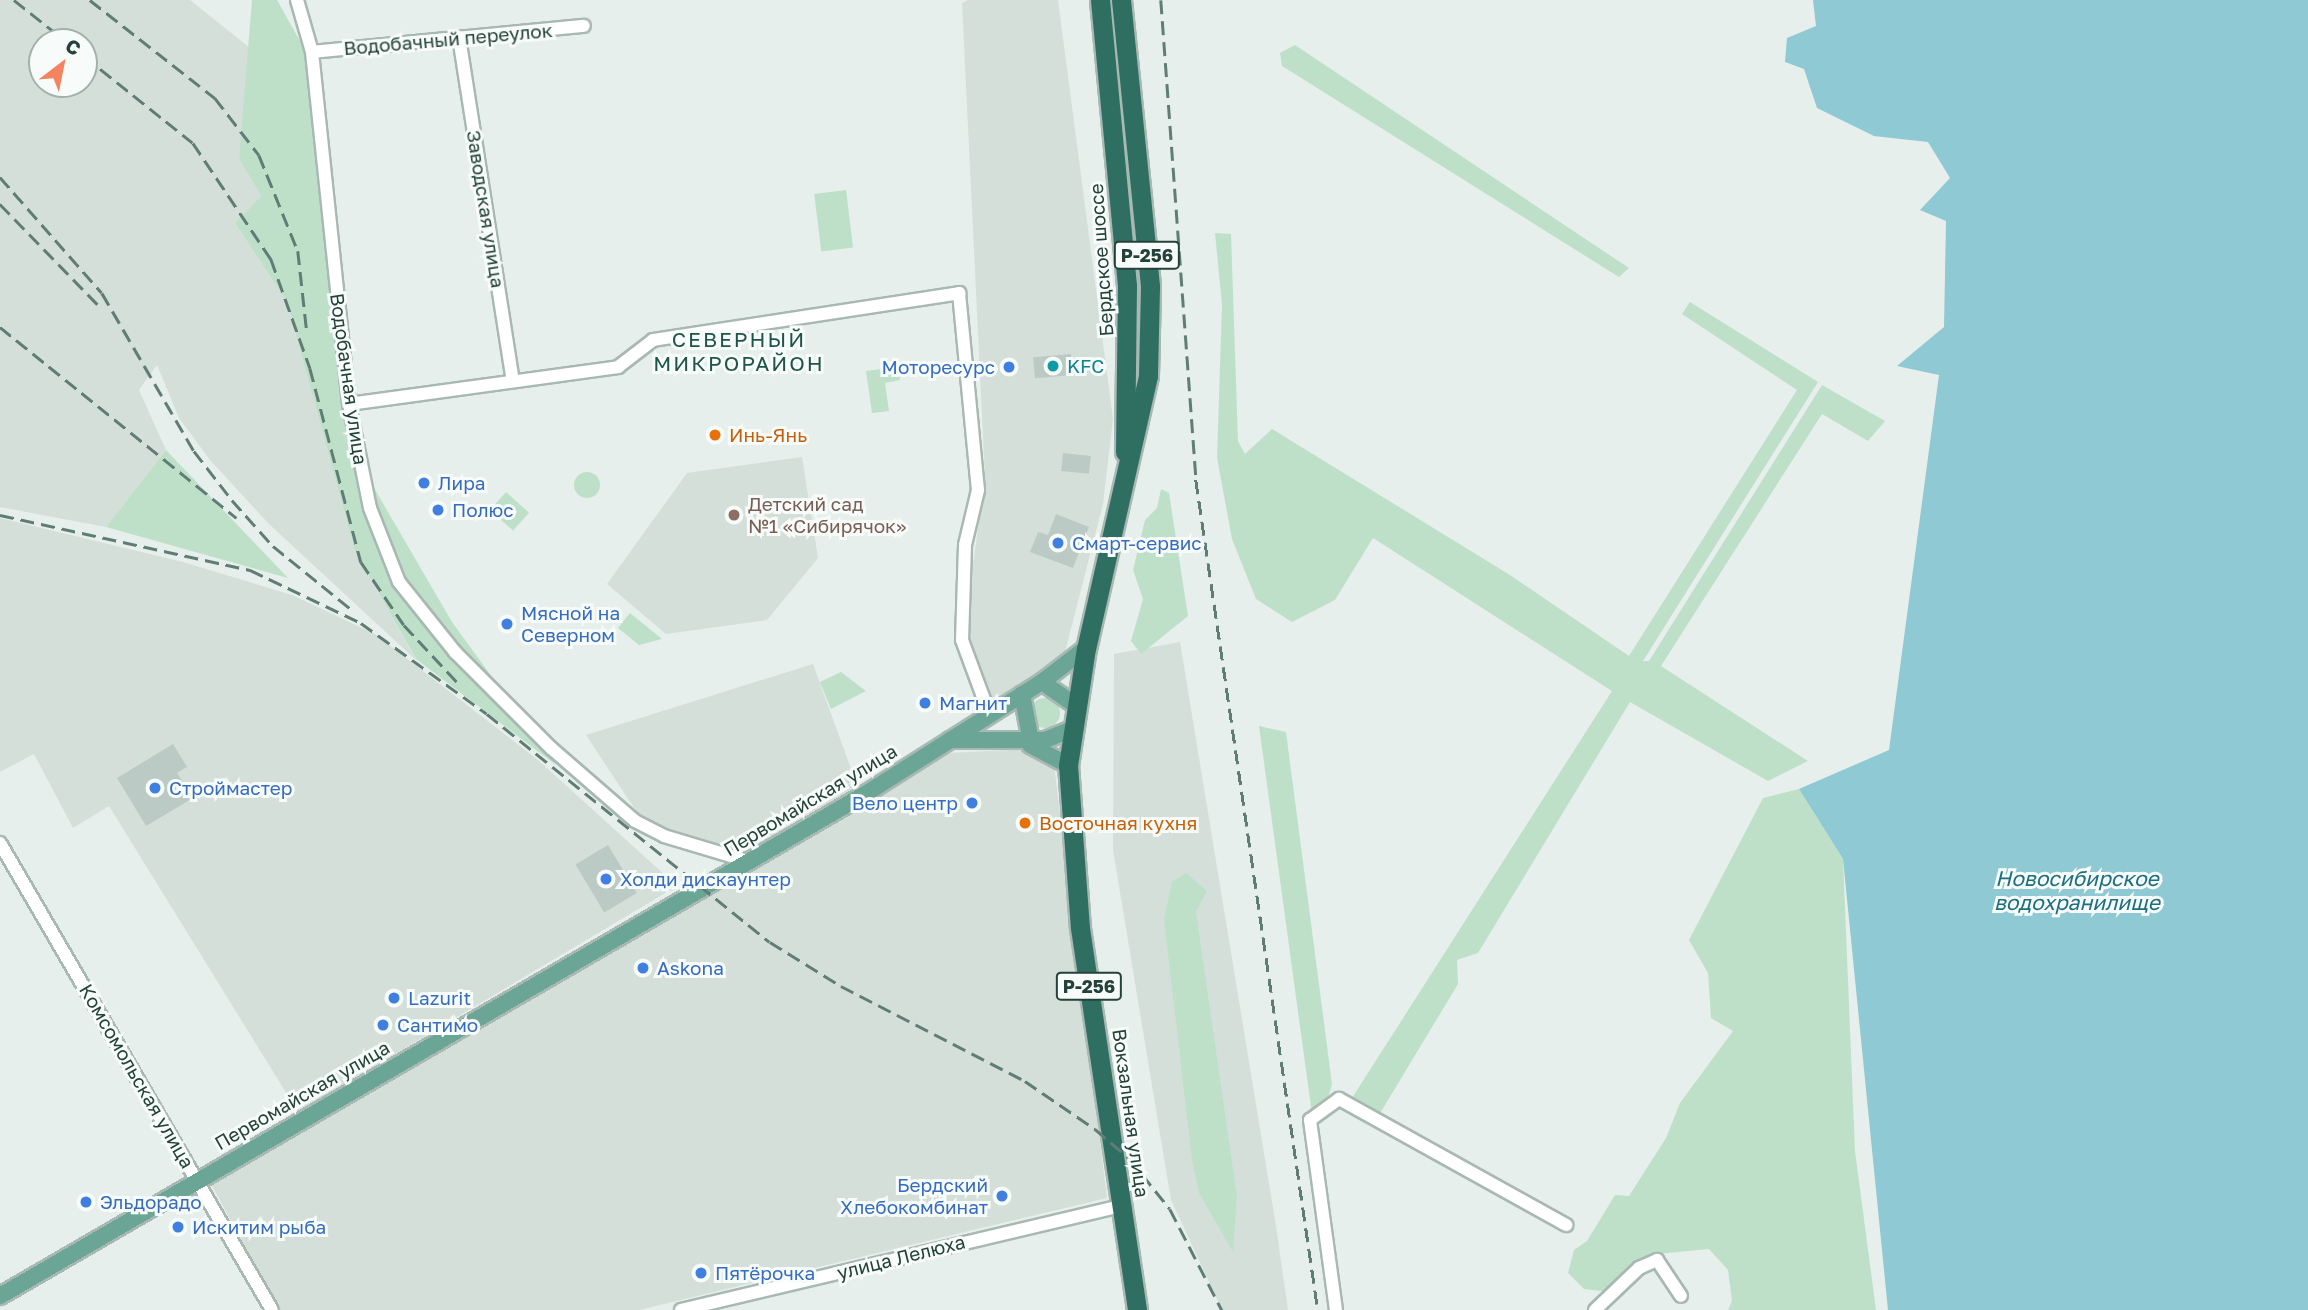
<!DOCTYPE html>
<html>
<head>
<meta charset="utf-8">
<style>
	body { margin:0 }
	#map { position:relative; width:2308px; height:1310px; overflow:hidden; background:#e6efeb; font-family:"Golos Text",sans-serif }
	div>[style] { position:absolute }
	.built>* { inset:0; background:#d4dfda }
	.green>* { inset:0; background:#bfe0c8; transform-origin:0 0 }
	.round { border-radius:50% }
	.water>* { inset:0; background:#8ec9d4 }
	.building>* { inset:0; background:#bbcac4; transform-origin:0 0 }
	.roads { filter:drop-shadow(2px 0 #a8b8b2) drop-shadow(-2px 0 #a8b8b2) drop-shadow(0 2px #a8b8b2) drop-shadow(0 -2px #a8b8b2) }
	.minor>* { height:12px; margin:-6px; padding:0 6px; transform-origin:6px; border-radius:6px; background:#fff }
	.major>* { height:16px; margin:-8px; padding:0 8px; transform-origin:8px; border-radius:8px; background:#6aa596 }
	.highway>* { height:19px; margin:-9.5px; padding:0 9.5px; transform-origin:9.5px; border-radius:9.5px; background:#2f6f62 }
	.rail>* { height:2.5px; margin-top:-1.25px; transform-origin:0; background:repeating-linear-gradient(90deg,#5f7d75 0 14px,transparent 0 21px) }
	.dots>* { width:19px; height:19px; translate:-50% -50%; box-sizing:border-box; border:4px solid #f7fbf9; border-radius:50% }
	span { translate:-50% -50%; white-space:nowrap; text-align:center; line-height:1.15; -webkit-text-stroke:6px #f7fbf9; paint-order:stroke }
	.shield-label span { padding:2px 5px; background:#f7fbf9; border:2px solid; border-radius:5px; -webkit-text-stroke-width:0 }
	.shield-label { font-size:18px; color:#24423a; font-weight:700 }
	.street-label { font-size:19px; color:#24423a }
	.culture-label { font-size:19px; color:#0d838f }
	.left { translate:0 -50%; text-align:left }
	.shop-label { font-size:19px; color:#366cbe }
	.right { translate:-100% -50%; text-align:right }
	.food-label { font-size:19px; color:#c56008 }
	.education-label { font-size:19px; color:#785e54 }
	.neighbourhood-label { font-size:21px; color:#1f5548; letter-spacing:2px }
	.water-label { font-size:21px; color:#1c6f80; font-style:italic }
	.north { position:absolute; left:28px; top:28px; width:70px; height:70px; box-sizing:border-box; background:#f7fbf9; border:2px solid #a3b1ad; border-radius:50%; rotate:32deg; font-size:19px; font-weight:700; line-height:28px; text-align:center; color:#24423a }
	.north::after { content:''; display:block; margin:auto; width:24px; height:32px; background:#f4845f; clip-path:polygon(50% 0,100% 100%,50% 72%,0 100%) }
</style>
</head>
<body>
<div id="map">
	<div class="built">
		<i style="clip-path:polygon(evenodd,0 0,190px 0,250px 48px,239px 159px,261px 196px,235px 223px,287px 302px,355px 551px,416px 660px,269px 524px,210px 460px,179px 418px,157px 365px,139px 390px,166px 450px,106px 527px,0 507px,0 0,42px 42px,84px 42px,84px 84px,42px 84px,42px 42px)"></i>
		<i style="clip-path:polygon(968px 0,1058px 0,1113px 419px,1103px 504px,1062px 664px,992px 707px,968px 638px,967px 608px,985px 478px,962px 3px)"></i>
		<i style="clip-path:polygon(802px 457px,818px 558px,767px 620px,666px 634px,607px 584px,687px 473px)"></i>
		<i style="clip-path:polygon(0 518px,183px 562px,292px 595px,375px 634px,538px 760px,677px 886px,298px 1112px,109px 806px,73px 828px,34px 754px,0 772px)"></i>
		<i style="clip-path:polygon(1180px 642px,1276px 1226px,1288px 1310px,1222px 1310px,1171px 1200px,1113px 850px,1114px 654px)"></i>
		<i style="clip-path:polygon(813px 664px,854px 777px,852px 797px,745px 854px,650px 832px,586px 735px)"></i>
		<i style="clip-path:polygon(1052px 748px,1107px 1198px,639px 1310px,279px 1310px,210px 1182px,947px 753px)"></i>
	</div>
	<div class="green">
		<i style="clip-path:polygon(252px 0,277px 0,305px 50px,338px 377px,370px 481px,452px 622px,556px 765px,416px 659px,355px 551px,287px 302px,235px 223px,261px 196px,239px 159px)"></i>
		<i style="clip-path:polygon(1295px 45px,1629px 268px,1619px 277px,1282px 66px,1280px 53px)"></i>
		<i style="left:846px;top:190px;width:58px;height:32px;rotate:83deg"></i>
		<i style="clip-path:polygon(1215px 233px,1231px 234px,1238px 441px,1245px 454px,1272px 429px,1510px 575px,1629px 656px,1797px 390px,1682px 314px,1690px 302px,1818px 382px,1643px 661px,1649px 661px,1822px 385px,1885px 421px,1868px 441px,1822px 414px,1661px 666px,1808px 761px,1768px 781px,1630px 702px,1478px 953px,1457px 960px,1458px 984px,1379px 1115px,1352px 1098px,1612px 691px,1373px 538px,1335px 600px,1292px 622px,1256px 599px,1232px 539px,1217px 458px,1222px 305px)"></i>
		<i style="clip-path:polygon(898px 367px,900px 380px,885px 383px,889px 411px,872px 413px,866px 371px)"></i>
		<i style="clip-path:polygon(166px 450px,288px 578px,106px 527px)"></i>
		<i class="round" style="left:574px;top:472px;width:26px;height:26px"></i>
		<i style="clip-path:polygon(1161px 489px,1169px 493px,1188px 616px,1141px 654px,1131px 641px,1143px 599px,1133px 570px,1145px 520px,1157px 508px)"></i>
		<i style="left:506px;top:492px;width:31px;height:24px;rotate:42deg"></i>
		<i style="clip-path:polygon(630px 613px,662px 639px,639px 645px,618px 628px)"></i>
		<i style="clip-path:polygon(841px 672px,866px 691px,831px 709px,820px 682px)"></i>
		<i class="round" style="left:1030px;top:698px;width:30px;height:30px"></i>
		<i style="clip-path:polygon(1259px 726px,1286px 732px,1332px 1084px,1324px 1112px,1312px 1114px)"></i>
		<i style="clip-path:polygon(1799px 789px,1843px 859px,1855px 1151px,1876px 1310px,1728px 1310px,1732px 1301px,1728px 1270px,1709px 1249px,1647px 1255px,1602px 1291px,1584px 1289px,1568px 1273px,1574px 1250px,1587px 1241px,1615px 1195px,1629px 1196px,1666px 1138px,1680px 1103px,1733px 1031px,1711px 1018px,1708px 973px,1689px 940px,1763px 798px)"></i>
		<i style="clip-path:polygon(1186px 873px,1207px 891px,1196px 912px,1237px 1197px,1233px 1252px,1199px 1193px,1192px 1160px,1164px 919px,1172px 882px)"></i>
	</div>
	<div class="water">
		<i style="clip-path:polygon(1813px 0,2308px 0,2308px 1310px,1888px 1310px,1843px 859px,1799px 789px,1889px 750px,1939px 375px,1897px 366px,1944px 327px,1946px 221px,1920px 210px,1950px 178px,1928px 142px,1874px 136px,1817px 108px,1804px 69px,1785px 62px,1787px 38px,1816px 26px)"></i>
	</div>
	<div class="building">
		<i style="left:1071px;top:354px;width:21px;height:38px;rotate:85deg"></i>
		<i style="left:1063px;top:453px;width:28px;height:18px;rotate:6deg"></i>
		<i style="clip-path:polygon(1056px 514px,1089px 527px,1073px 568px,1030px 552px,1038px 532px,1048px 535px)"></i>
		<i style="clip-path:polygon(173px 744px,187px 767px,177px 773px,193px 798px,146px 826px,117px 778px)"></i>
		<i style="left:608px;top:845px;width:56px;height:38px;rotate:59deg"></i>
	</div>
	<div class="roads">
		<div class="minor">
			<i style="left:297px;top:0;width:54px;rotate:73.9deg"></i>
			<i style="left:312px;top:52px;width:354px;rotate:84deg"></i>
			<i style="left:349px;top:404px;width:106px;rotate:78.6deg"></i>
			<i style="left:370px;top:508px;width:79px;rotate:68.6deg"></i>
			<i style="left:399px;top:582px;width:90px;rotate:51.3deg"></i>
			<i style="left:455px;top:652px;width:136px;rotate:45deg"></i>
			<i style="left:551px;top:748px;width:111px;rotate:41deg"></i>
			<i style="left:635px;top:821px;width:33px;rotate:27deg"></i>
			<i style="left:664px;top:836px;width:88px;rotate:16.6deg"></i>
			<i style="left:459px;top:37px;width:348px;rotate:81.1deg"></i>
			<i style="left:312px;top:52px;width:273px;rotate:-5.5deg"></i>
			<i style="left:349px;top:404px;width:272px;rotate:-7.8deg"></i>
			<i style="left:618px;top:367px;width:44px;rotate:-37.6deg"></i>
			<i style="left:653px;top:340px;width:310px;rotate:-8.7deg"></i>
			<i style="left:959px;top:293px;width:198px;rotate:84.5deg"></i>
			<i style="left:978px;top:490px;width:57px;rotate:103.3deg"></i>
			<i style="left:965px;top:545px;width:95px;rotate:91.8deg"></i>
			<i style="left:962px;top:640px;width:78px;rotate:69.7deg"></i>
			<i style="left:0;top:843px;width:540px;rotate:59.78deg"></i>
			<i style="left:681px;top:1310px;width:453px;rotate:-13.3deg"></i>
			<i style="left:1336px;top:1310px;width:192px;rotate:-97.8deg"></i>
			<i style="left:1310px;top:1120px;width:36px;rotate:-36deg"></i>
			<i style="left:1339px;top:1099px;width:260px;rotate:29deg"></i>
			<i style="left:1595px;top:1310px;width:61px;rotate:-43.7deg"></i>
			<i style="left:1639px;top:1268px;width:20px;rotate:-24deg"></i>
			<i style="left:1657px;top:1260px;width:43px;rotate:56.3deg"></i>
		</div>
		<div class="major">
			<i style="left:1042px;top:682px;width:40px;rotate:34.9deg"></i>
			<i style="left:1022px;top:694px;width:48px;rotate:79.2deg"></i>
			<i style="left:950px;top:740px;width:95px"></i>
			<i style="left:1045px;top:740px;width:29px;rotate:-22deg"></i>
			<i style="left:1030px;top:745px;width:43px;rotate:27.8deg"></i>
			<i style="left:0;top:1296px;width:1002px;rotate:-30.12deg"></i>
			<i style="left:867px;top:793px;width:207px;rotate:-32.4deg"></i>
			<i style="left:1042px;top:682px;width:56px;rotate:-37.7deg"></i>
		</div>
		<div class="highway">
			<i style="left:1100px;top:0;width:287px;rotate:84.6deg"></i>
			<i style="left:1127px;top:286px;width:166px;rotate:90.7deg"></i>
			<i style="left:1121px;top:0;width:288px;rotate:84.2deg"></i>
			<i style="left:1150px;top:287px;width:89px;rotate:91.3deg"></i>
			<i style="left:1148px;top:376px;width:279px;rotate:102.8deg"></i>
			<i style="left:1086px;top:648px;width:118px;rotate:98.7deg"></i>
			<i style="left:1068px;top:765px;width:163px;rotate:85.8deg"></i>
			<i style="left:1080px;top:928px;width:386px;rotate:81.5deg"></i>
		</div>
	</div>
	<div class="rail">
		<i style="left:14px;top:0;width:68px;rotate:38.4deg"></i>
		<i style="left:90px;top:0;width:159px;rotate:38.1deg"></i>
		<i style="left:215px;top:98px;width:72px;rotate:52.3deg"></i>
		<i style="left:259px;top:155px;width:104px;rotate:67.9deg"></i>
		<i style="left:298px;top:251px;width:81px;rotate:83.7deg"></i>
		<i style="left:1161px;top:0;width:481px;rotate:85.8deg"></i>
		<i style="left:1196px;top:480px;width:839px;rotate:81.64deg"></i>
		<i style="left:84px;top:56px;width:139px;rotate:38.6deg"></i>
		<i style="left:193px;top:143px;width:140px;rotate:56.1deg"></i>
		<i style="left:271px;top:259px;width:116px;rotate:70.3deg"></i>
		<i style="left:310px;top:368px;width:201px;rotate:75.3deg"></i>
		<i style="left:361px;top:562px;width:76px;rotate:55.7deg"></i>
		<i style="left:404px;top:625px;width:81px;rotate:47deg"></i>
		<i style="left:0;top:177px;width:154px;rotate:48.7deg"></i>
		<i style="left:102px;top:293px;width:183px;rotate:59.8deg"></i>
		<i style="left:194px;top:451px;width:62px;rotate:52.2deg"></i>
		<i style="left:232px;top:500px;width:62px;rotate:48.3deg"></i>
		<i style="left:273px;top:546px;width:102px;rotate:39deg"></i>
		<i style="left:0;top:204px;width:145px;rotate:45.8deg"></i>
		<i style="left:0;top:327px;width:304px;rotate:38.9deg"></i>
		<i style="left:0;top:515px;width:256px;rotate:12.4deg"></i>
		<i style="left:250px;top:570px;width:123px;rotate:25.5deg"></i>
		<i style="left:361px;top:623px;width:155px;rotate:35.8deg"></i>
		<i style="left:487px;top:714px;width:363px;rotate:38.9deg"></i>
		<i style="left:770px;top:942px;width:84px;rotate:31.8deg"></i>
		<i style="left:841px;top:986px;width:207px;rotate:27.3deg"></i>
		<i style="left:1025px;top:1081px;width:85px;rotate:34.4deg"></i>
		<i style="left:1095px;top:1129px;width:45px;rotate:40.5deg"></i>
		<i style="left:1129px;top:1158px;width:65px;rotate:51.2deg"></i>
		<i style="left:1170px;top:1209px;width:114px;rotate:62.8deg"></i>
	</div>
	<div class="dots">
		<i style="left:1053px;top:366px;background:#0f9aa8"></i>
		<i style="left:1009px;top:367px;background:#3f7fe0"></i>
		<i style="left:715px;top:435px;background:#e8710a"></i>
		<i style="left:424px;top:483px;background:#3f7fe0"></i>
		<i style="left:438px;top:510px;background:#3f7fe0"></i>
		<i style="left:734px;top:515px;background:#8d6e63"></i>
		<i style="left:1058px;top:543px;background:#3f7fe0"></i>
		<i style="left:507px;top:624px;background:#3f7fe0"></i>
		<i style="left:925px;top:703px;background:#3f7fe0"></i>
		<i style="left:155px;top:788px;background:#3f7fe0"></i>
		<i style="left:972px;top:803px;background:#3f7fe0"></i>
		<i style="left:1025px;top:823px;background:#e8710a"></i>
		<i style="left:606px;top:879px;background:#3f7fe0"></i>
		<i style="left:643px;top:968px;background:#3f7fe0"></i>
		<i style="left:394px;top:998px;background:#3f7fe0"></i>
		<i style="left:383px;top:1025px;background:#3f7fe0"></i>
		<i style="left:1002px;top:1196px;background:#3f7fe0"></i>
		<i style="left:86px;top:1202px;background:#3f7fe0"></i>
		<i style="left:178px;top:1227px;background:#3f7fe0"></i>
		<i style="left:701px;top:1273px;background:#3f7fe0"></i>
	</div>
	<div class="shield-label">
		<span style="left:1147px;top:255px">Р-256</span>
		<span style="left:1089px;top:986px">Р-256</span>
	</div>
	<div class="street-label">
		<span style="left:448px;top:39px;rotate:-5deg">Водобачный переулок</span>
		<span style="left:486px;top:209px;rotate:81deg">Заводская улица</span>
		<span style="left:1101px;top:260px;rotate:-94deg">Бердское шоссе</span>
		<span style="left:349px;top:379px;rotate:82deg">Водобачная улица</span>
		<span style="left:810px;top:800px;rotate:-31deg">Первомайская улица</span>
		<span style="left:137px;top:1076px;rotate:60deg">Комсомольская улица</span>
		<span style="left:302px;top:1095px;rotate:-30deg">Первомайская улица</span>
		<span style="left:1131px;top:1113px;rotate:82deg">Вокзальная улица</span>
		<span style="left:901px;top:1257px;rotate:-14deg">улица Лелюха</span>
	</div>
	<div class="culture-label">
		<span class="left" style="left:1067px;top:366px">KFC</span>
	</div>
	<div class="shop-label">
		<span class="right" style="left:995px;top:367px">Моторесурс</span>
		<span class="left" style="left:438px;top:483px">Лира</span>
		<span class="left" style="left:452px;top:510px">Полюс</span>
		<span class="left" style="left:1072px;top:543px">Смарт-сервис</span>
		<span class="left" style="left:521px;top:624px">Мясной на<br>Северном</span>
		<span class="left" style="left:939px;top:703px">Магнит</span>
		<span class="left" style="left:169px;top:788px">Строймастер</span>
		<span class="right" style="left:958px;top:803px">Вело центр</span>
		<span class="left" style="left:620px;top:879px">Холди дискаунтер</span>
		<span class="left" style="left:657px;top:968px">Askona</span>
		<span class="left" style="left:408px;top:998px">Lazurit</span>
		<span class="left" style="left:397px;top:1025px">Сантимо</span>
		<span class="right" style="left:988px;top:1196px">Бердский<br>Хлебокомбинат</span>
		<span class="left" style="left:100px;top:1202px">Эльдорадо</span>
		<span class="left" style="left:192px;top:1227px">Искитим рыба</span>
		<span class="left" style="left:715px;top:1273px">Пятёрочка</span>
	</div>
	<div class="food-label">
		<span class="left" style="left:729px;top:435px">Инь-Янь</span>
		<span class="left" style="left:1039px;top:823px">Восточная кухня</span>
	</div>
	<div class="education-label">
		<span class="left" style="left:748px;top:515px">Детский сад<br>№1 «Сибирячок»</span>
	</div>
	<div class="neighbourhood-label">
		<span style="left:739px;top:351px">СЕВЕРНЫЙ<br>МИКРОРАЙОН</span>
	</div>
	<div class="water-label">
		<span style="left:2077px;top:890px">Новосибирское<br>водохранилище</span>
	</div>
	<div class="north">С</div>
</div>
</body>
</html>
